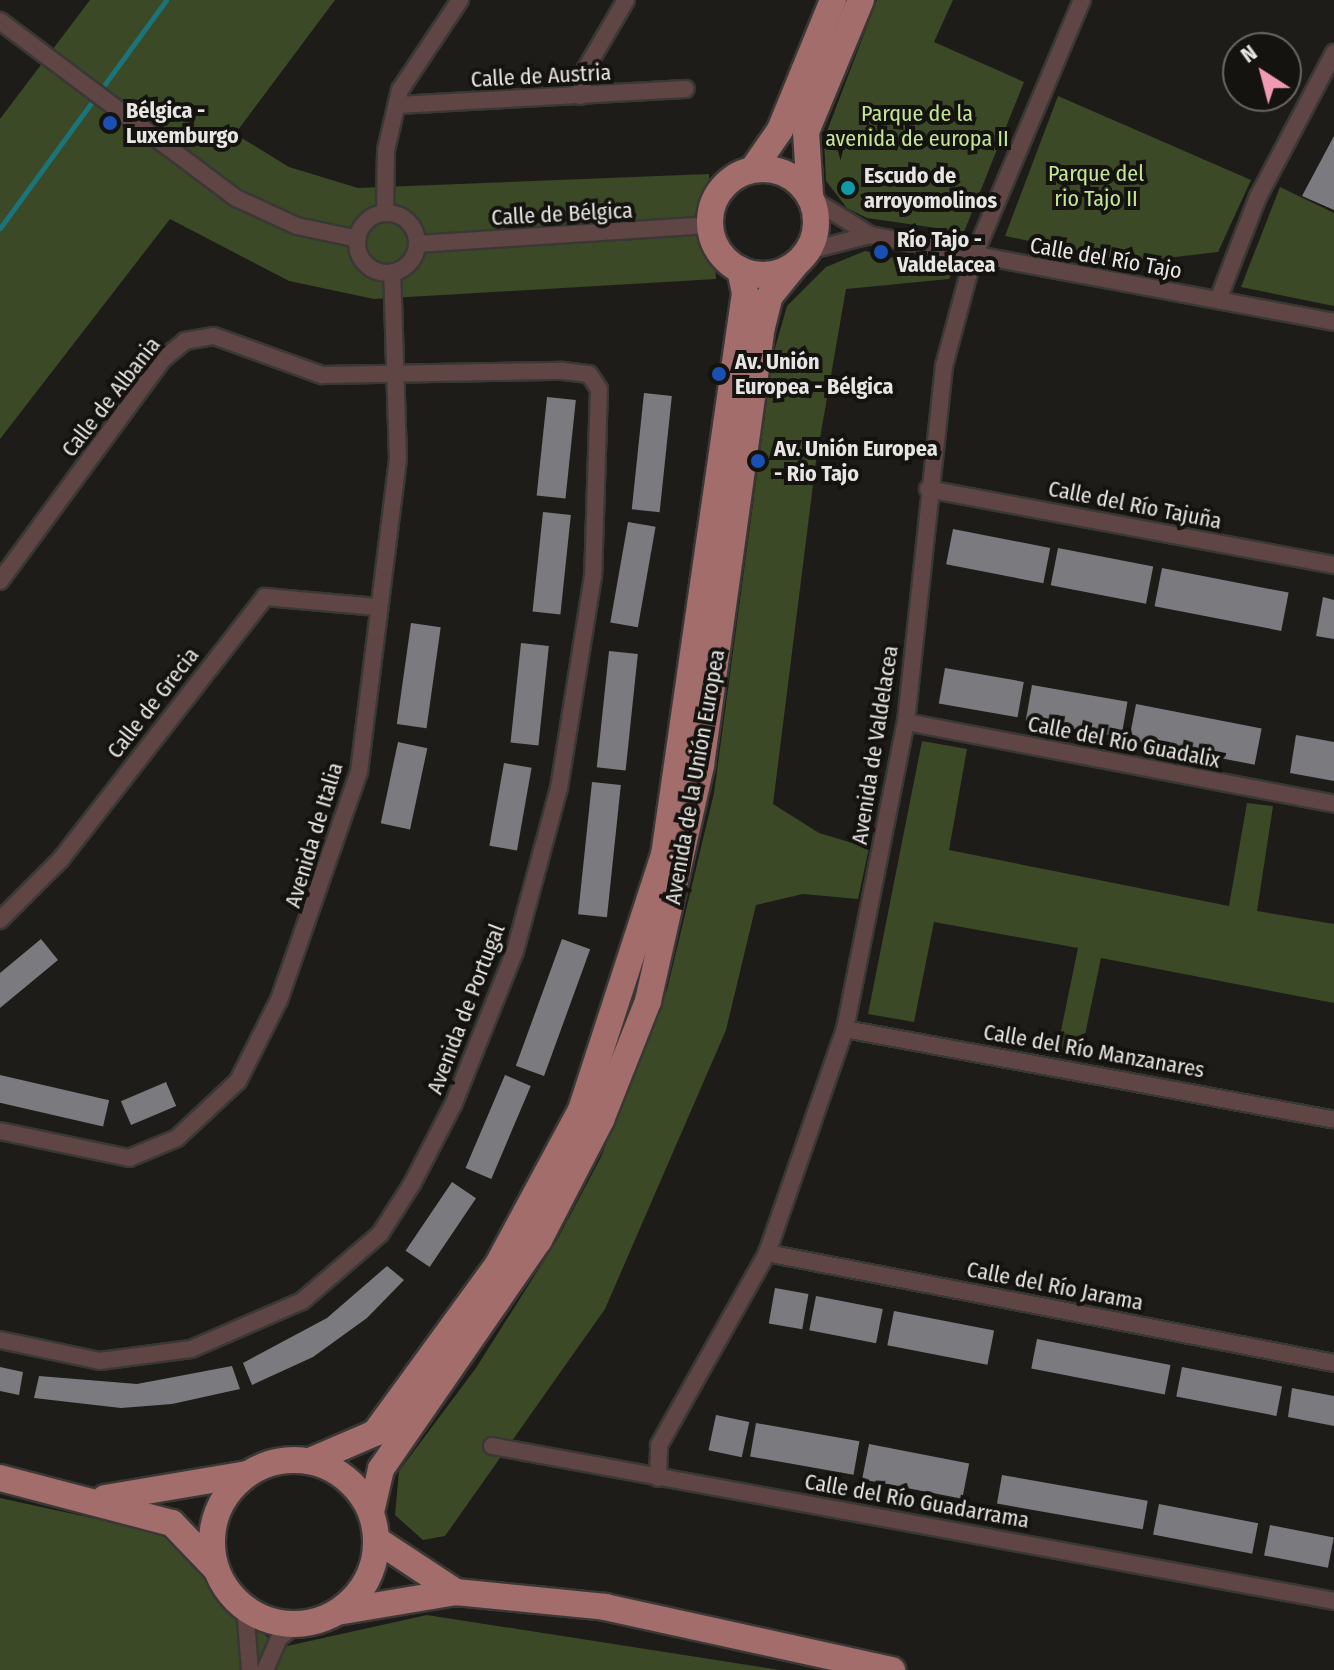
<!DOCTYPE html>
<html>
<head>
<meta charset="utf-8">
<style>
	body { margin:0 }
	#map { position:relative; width:1334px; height:1670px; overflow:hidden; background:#1e1c19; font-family:"Fira Sans Condensed",sans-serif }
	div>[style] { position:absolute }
	.green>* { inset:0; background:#3b4926 }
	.stream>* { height:5px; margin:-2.5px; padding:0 2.5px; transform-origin:2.5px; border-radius:2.5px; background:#1a747a }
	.building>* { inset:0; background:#7b7b7f; transform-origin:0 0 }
	.roads { filter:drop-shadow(2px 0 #3a3835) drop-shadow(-2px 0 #3a3835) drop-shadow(0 2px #3a3835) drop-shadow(0 -2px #3a3835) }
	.minor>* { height:16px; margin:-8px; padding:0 8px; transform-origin:8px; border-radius:8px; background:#5f4544 }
	.minor>.ring { margin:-8px; padding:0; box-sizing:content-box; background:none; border:16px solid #5f4544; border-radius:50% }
	.primary>* { height:26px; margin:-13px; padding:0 13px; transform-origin:13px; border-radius:13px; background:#a26d6b }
	.primary>.ring { margin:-13px; padding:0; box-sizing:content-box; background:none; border:26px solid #a26d6b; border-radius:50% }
	.dots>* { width:22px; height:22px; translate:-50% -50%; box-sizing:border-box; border:4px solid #151310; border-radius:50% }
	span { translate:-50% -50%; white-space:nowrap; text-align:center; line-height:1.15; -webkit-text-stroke:8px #151310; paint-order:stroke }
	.street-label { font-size:22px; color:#e7e6e4 }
	.poi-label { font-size:22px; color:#e7e6e4; font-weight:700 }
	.left { translate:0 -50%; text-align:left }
	.park-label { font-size:22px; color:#c4e696 }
	.north { position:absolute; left:1222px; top:32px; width:80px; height:80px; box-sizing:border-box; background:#151310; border:2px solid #696765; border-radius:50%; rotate:324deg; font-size:22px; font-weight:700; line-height:32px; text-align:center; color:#e7e6e4 }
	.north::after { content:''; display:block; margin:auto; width:28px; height:36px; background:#f09ab4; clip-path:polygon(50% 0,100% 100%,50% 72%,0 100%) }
</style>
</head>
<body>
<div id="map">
	<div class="green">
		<i style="clip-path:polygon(90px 0,335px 0,235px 134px,289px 167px,358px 188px,709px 174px,716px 279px,374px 299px,289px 281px,170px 219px,0 439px,0 119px)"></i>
		<i style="clip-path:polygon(877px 0,953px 0,934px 42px,1024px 82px,964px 232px,867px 218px,847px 208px,826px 181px,824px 139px)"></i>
		<i style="clip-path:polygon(1058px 96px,1251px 180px,1218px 252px,1132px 262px,1005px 236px)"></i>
		<i style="clip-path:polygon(1280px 187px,1334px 213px,1334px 306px,1241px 287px)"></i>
		<i style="clip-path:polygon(865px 251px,953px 272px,949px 279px,846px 289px,816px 461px,773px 804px,819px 833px,869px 848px,858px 899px,803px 894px,756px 905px,726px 1030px,605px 1309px,445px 1536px,423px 1540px,395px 1515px,399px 1471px,476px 1368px,557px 1240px,601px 1157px,667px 990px,714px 793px,773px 355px,787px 306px,826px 267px)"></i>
		<i style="clip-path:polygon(922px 741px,967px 749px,949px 850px,1229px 906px,1247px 803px,1273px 806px,1257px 911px,1334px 924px,1334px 1003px,1101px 958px,1080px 1059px,1056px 1055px,1078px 948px,934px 922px,914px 1022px,868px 1014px)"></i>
		<i style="clip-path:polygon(0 1498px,165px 1534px,278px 1648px,427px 1615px,780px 1670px,0 1670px)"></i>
	</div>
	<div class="stream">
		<i style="left:0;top:228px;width:282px;rotate:-53.9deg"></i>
	</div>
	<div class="building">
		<i style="clip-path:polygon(1334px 136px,1334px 210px,1302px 196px)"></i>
		<i style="left:644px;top:393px;width:28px;height:117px;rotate:6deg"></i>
		<i style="left:547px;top:397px;width:29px;height:99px;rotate:6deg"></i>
		<i style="left:543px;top:512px;width:28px;height:100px;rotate:6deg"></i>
		<i style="left:628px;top:522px;width:28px;height:102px;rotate:10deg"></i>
		<i style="left:953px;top:529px;width:99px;height:36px;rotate:11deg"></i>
		<i style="left:1058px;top:548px;width:97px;height:38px;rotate:11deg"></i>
		<i style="left:1162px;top:568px;width:129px;height:39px;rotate:11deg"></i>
		<i style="clip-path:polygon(1323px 597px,1334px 600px,1334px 639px,1316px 636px)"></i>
		<i style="left:411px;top:623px;width:30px;height:102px;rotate:8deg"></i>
		<i style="left:521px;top:643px;width:28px;height:100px;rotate:6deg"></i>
		<i style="left:609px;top:651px;width:29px;height:117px;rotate:6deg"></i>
		<i style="left:945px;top:668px;width:80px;height:36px;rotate:10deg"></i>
		<i style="left:1032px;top:685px;width:97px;height:36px;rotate:10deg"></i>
		<i style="left:1136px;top:704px;width:128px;height:37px;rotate:11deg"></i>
		<i style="clip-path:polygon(1296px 735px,1334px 742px,1334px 781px,1290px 773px)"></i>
		<i style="left:398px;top:742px;width:30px;height:83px;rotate:12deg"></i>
		<i style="left:504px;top:763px;width:28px;height:84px;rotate:10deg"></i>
		<i style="left:592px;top:782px;width:29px;height:133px;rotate:6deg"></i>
		<i style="clip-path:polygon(41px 939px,58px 960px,0 1008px,0 973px)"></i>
		<i style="left:562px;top:939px;width:30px;height:135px;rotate:20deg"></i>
		<i style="left:0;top:1075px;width:112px;height:27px;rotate:13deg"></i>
		<i style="left:505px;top:1075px;width:28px;height:101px;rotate:23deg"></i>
		<i style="left:166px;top:1082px;width:26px;height:49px;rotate:67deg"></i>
		<i style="left:452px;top:1182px;width:29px;height:83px;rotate:34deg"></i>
		<i style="clip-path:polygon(387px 1266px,404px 1280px,367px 1318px,313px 1357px,252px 1385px,243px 1363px,327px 1318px)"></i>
		<i style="left:775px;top:1288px;width:34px;height:36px;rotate:10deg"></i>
		<i style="left:816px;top:1296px;width:68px;height:35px;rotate:11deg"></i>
		<i style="left:894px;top:1311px;width:102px;height:35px;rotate:11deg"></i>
		<i style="left:1037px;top:1339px;width:136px;height:30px;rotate:11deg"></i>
		<i style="clip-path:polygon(232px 1366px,240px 1389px,172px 1404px,121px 1408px,34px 1398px,39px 1376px,137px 1384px)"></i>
		<i style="clip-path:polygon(0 1367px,23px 1372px,19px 1395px,0 1391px)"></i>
		<i style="left:1182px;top:1367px;width:102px;height:30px;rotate:11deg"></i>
		<i style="clip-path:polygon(1292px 1388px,1334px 1396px,1334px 1426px,1288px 1417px)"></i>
		<i style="left:716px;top:1415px;width:34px;height:36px;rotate:12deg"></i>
		<i style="left:756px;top:1423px;width:105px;height:34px;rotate:10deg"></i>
		<i style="left:869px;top:1444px;width:102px;height:36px;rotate:11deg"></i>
		<i style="left:1002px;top:1475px;width:148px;height:29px;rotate:10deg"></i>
		<i style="left:1159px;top:1504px;width:101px;height:31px;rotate:11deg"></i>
		<i style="left:1270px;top:1525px;width:65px;height:31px;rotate:11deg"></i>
	</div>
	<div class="roads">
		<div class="minor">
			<i style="left:0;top:21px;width:295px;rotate:36.9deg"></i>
			<i style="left:236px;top:198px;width:67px;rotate:24.7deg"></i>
			<i style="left:297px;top:226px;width:62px;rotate:12deg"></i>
			<i style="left:580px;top:96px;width:26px;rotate:-79deg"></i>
			<i style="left:585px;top:70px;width:81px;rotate:-59.6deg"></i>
			<i style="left:397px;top:105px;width:289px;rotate:-3.2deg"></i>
			<i style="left:812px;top:199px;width:68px;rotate:31.8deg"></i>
			<i style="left:870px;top:235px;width:472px;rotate:10.6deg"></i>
			<i style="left:385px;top:213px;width:63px;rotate:-89.1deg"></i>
			<i style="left:386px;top:150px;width:62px;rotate:-76.9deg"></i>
			<i style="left:400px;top:90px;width:108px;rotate:-56.3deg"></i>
			<i class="ring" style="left:357px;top:213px;width:44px;height:44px"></i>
			<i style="left:417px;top:244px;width:294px;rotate:-3.7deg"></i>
			<i style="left:808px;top:251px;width:64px;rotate:-14.5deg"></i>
			<i style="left:1218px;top:300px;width:110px;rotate:-68.8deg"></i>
			<i style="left:1258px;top:197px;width:163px;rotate:-62.2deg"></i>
			<i style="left:928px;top:489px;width:413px;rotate:10.6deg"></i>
			<i style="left:0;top:581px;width:275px;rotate:-53.7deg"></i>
			<i style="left:163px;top:359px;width:28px;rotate:-39deg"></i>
			<i style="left:185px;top:341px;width:29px;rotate:-10deg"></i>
			<i style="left:214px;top:336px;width:115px;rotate:19.9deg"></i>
			<i style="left:322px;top:375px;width:241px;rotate:-1deg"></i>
			<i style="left:563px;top:371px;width:26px;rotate:7deg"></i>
			<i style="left:589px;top:374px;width:18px;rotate:56deg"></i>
			<i style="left:599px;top:389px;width:187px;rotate:91.8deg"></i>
			<i style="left:593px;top:576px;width:215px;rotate:99.1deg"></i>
			<i style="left:559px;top:788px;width:169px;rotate:105.1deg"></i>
			<i style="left:515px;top:951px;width:166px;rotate:111.9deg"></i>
			<i style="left:453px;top:1105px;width:89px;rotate:117.4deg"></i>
			<i style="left:412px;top:1184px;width:59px;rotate:122.6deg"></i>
			<i style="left:380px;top:1234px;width:103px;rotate:139.3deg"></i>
			<i style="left:302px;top:1301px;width:121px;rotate:156.6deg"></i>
			<i style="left:191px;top:1349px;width:92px;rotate:172.5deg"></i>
			<i style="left:100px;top:1361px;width:102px;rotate:-168.1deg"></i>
			<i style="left:906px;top:722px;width:436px;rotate:10.8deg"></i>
			<i style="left:0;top:920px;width:86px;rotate:-45deg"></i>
			<i style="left:61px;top:859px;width:332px;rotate:-52.1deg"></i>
			<i style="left:265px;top:597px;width:113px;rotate:5.1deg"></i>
			<i style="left:845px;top:1029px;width:497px;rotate:10.5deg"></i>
			<i style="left:0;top:1131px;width:132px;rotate:11.8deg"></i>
			<i style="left:129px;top:1158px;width:52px;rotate:-22.6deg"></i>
			<i style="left:177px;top:1138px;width:83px;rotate:-43.1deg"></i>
			<i style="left:238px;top:1081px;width:91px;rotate:-63.2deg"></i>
			<i style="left:279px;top:1000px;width:242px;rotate:-70.7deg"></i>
			<i style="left:359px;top:772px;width:315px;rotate:-82.9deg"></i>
			<i style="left:398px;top:459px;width:187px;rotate:-91.8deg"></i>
			<i style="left:767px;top:1253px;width:578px;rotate:10.98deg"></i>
			<i style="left:492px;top:1446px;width:856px;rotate:10.43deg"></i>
			<i style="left:658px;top:1478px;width:33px;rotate:-88deg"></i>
			<i style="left:659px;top:1445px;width:220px;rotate:-60.6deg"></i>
			<i style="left:767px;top:1253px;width:237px;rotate:-70.8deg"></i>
			<i style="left:845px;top:1029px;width:313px;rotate:-78.8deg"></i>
			<i style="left:906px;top:722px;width:358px;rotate:-83.9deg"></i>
			<i style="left:944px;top:366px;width:112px;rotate:-75deg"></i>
			<i style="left:973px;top:258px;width:280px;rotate:-67.1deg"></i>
			<i style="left:245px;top:1608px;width:62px;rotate:85.4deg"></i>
			<i style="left:265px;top:1670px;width:36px;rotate:-66deg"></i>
			<i style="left:280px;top:1637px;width:21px;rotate:-37deg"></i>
		</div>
		<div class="primary">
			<i class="ring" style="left:710px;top:169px;width:80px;height:80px"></i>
			<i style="left:753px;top:169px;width:47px;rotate:-55.3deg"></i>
			<i style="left:780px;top:130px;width:140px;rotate:-67.8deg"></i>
			<i style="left:810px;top:195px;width:63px;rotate:-93.6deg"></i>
			<i style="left:806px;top:132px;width:143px;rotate:-67.4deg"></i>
			<i class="ring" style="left:212px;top:1460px;width:138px;height:138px"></i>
			<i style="left:310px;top:1461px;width:71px;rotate:-23.3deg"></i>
			<i style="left:375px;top:1433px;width:207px;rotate:-53.9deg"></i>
			<i style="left:497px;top:1266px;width:177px;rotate:-61.7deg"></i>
			<i style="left:581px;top:1110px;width:268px;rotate:-72deg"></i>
			<i style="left:664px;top:855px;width:568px;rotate:-81.8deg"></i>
			<i style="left:745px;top:293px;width:24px;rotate:-102deg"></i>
			<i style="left:0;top:1478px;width:178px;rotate:14.7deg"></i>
			<i style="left:172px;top:1523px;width:62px;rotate:46.3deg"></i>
			<i style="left:105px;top:1498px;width:144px;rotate:-9.6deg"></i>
			<i style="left:371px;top:1512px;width:44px;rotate:-76.9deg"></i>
			<i style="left:381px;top:1469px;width:278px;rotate:-55.4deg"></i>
			<i style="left:539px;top:1240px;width:135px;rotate:-62.7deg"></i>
			<i style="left:601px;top:1120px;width:128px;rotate:-68.4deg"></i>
			<i style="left:648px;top:1001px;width:242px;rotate:-77.3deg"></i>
			<i style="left:701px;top:765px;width:442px;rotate:-82.1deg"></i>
			<i style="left:762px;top:327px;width:32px;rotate:-76deg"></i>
			<i style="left:770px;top:296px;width:40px;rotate:-51deg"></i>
			<i style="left:377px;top:1540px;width:95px;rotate:33.4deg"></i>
			<i style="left:337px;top:1612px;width:121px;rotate:-9.5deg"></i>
			<i style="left:456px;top:1592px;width:150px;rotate:5.7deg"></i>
			<i style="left:605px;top:1607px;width:294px;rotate:12.4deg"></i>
		</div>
	</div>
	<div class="dots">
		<i style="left:110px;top:123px;background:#1a4fb4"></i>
		<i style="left:848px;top:188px;background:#0f9aa8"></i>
		<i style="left:881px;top:252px;background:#1a4fb4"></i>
		<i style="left:719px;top:374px;background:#1a4fb4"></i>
		<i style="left:758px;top:461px;background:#1a4fb4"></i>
	</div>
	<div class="street-label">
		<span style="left:541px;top:76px;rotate:-3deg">Calle de Austria</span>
		<span style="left:562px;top:214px;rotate:-3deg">Calle de Bélgica</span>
		<span style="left:1106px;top:258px;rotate:10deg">Calle del Río Tajo</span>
		<span style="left:111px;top:397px;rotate:-52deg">Calle de Albania</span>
		<span style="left:1135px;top:505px;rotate:11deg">Calle del Río Tajuña</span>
		<span style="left:153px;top:703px;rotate:-52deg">Calle de Grecia</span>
		<span style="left:1124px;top:742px;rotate:11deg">Calle del Río Guadalix</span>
		<span style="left:875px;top:745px;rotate:-81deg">Avenida de Valdelacea</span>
		<span style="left:695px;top:777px;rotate:-80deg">Avenida de la Unión Europea</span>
		<span style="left:314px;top:835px;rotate:-73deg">Avenida de Italia</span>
		<span style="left:466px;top:1009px;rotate:-69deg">Avenida de Portugal</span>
		<span style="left:1094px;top:1051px;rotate:10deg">Calle del Río Manzanares</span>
		<span style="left:1055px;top:1286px;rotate:11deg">Calle del Río Jarama</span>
		<span style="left:917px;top:1501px;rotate:10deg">Calle del Río Guadarrama</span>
	</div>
	<div class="poi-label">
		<span class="left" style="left:126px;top:123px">Bélgica -<br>Luxemburgo</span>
		<span class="left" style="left:864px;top:188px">Escudo de<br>arroyomolinos</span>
		<span class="left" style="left:897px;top:252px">Río Tajo -<br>Valdelacea</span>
		<span class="left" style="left:735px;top:374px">Av. Unión<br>Europea - Bélgica</span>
		<span class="left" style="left:774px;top:461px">Av. Unión Europea<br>- Rio Tajo</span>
	</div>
	<div class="park-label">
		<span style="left:917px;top:126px">Parque de la<br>avenida de europa II</span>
		<span style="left:1096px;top:186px">Parque del<br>rio Tajo II</span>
	</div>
	<div class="north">N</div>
</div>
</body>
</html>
